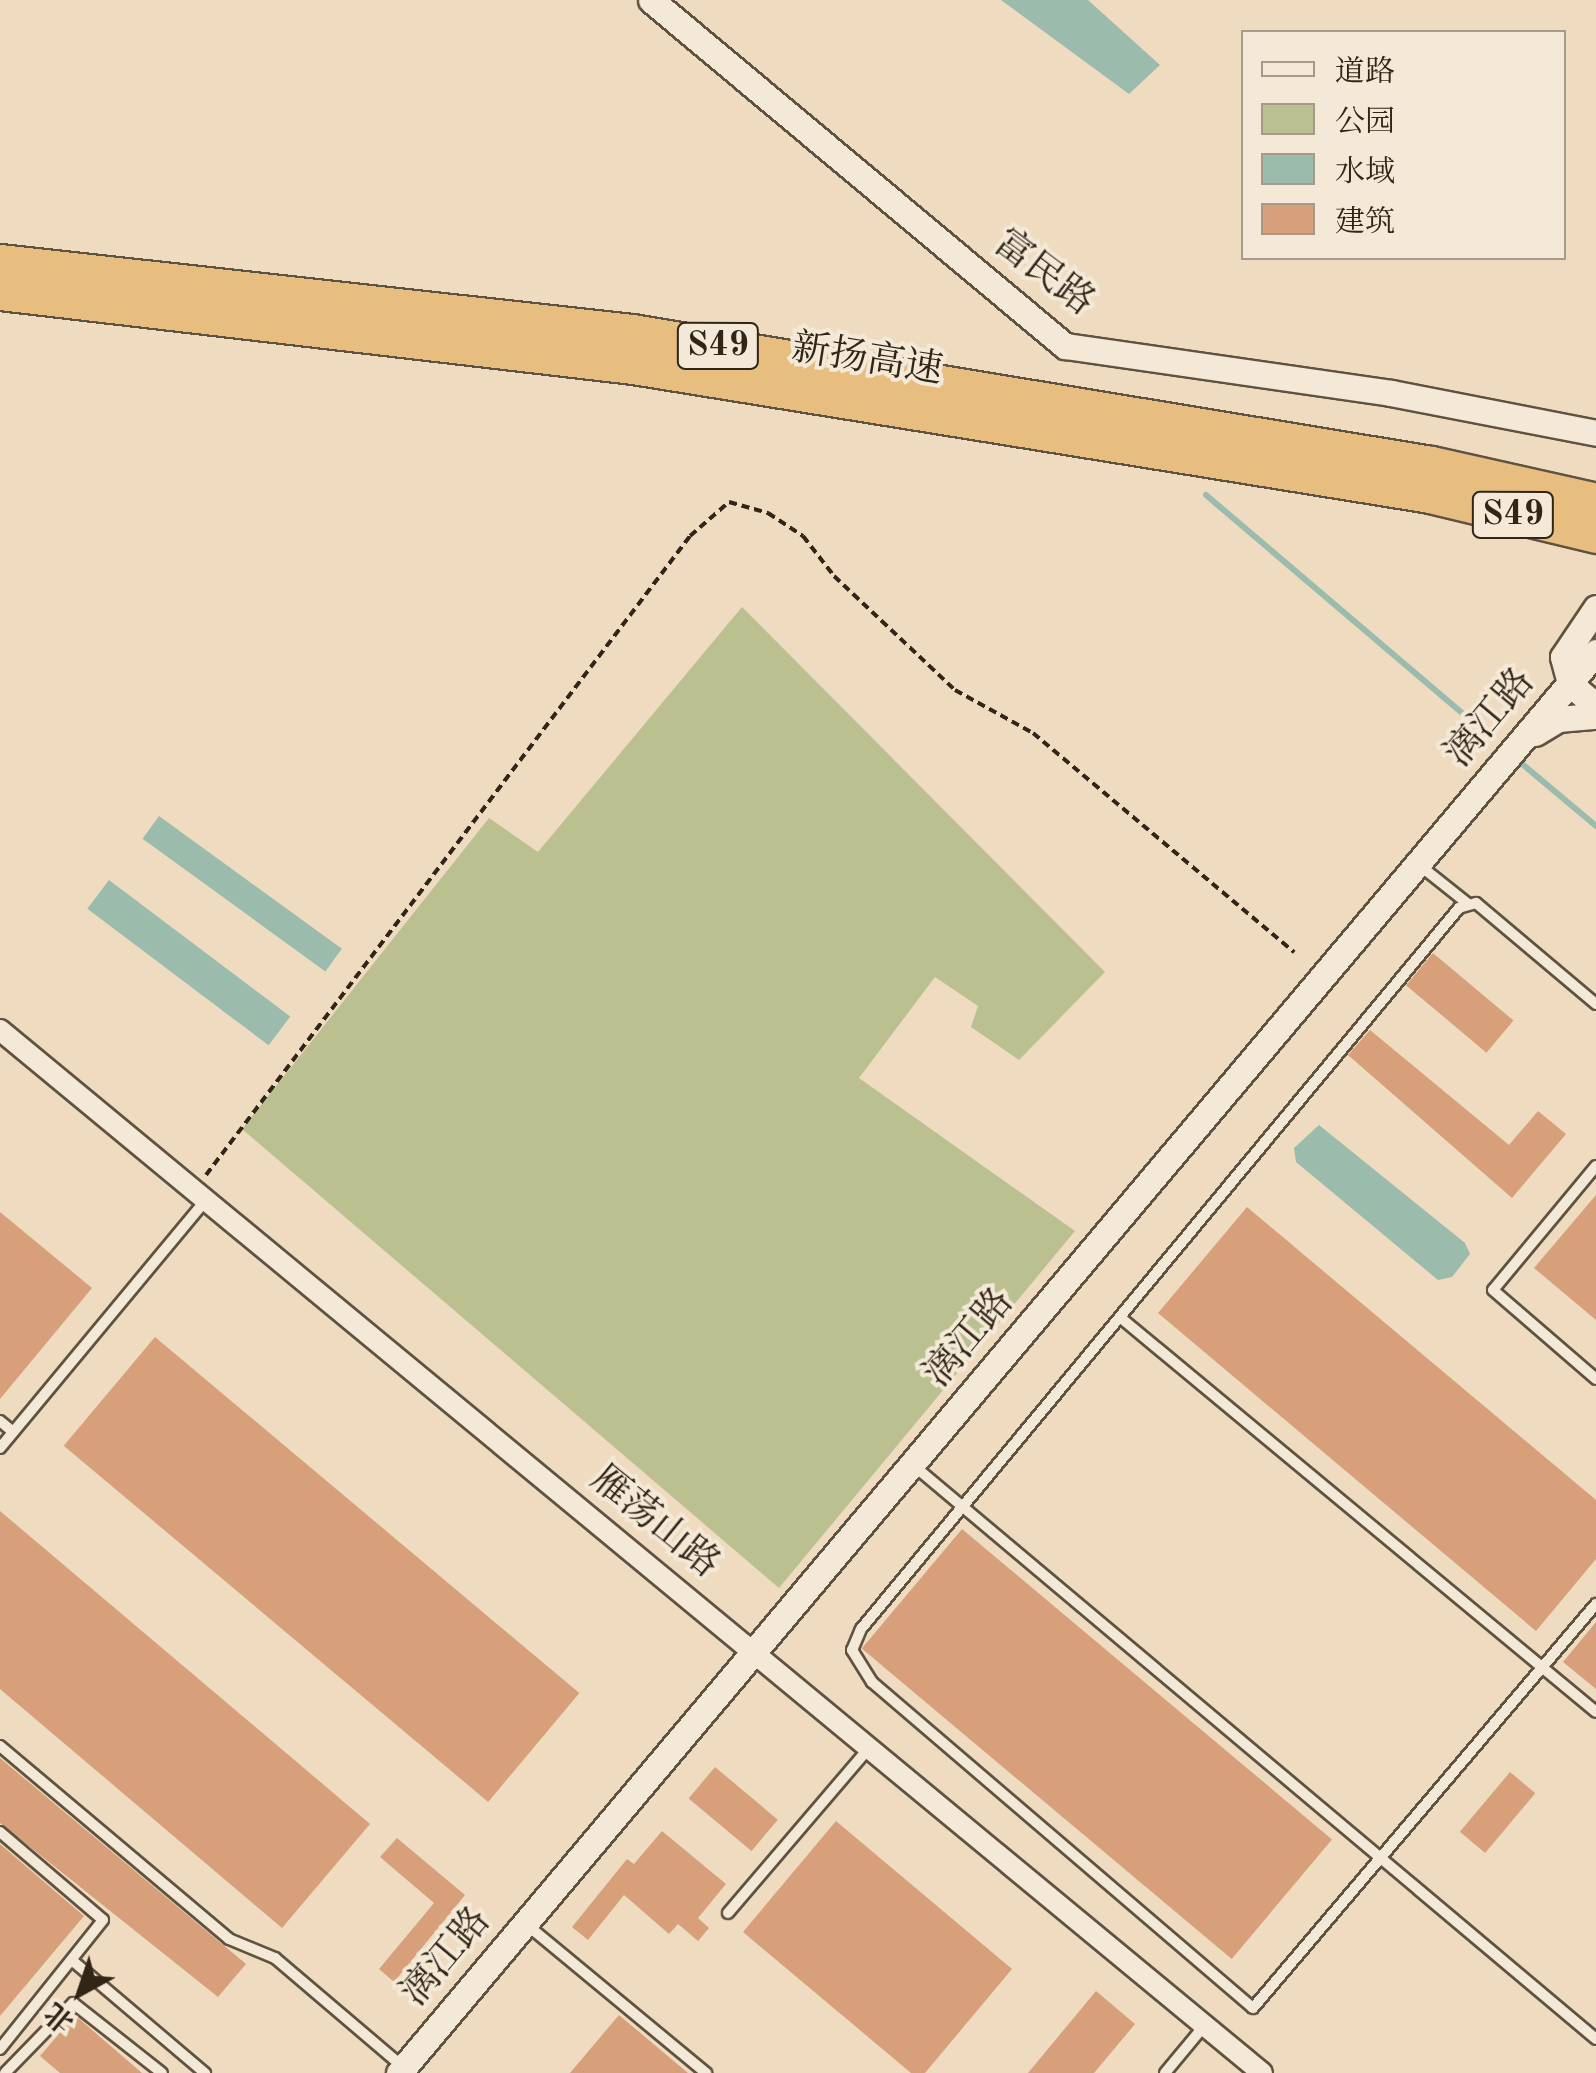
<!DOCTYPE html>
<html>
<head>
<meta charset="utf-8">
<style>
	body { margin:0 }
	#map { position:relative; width:1596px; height:2073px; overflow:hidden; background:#eedbc0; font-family:"Old Standard TT","Noto Serif SC",serif }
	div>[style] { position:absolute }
	.green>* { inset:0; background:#bbc091 }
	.water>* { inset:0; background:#9bbcac; transform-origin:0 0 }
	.stream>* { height:6px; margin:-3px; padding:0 3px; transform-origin:3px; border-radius:3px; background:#9bbcac }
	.building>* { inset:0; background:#d8a07a; transform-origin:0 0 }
	.path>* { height:4px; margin-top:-2px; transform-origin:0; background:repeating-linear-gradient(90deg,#312517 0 8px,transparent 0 13px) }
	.roads { filter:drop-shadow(2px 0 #605241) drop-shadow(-2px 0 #605241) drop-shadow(0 2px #605241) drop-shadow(0 -2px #605241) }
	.service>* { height:10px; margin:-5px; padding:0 5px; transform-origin:5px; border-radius:5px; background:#f4e8d6 }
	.minor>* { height:20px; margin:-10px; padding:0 10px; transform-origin:10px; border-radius:10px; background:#f4e8d6 }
	.tertiary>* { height:25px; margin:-12.5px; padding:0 12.5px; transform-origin:12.5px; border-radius:12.5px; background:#f4e8d6 }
	.motorway>* { height:35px; margin:-17.5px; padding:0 17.5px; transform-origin:17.5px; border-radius:17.5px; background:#e7be80 }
	span { translate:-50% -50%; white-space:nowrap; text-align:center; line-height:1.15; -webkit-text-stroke:8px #f4e8d6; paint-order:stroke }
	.shield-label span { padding:2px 8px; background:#f4e8d6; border:2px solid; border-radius:8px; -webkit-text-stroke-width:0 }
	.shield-label { font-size:35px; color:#312517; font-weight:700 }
	.street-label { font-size:38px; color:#312517 }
	.legend { position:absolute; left:1241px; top:30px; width:325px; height:230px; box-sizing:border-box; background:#f4e8d6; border:2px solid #a69a8a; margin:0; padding:12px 18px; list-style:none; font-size:30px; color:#312517 }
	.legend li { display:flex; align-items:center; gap:20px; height:50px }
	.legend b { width:50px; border:2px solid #a69a8a }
	.north { position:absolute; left:30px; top:1943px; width:100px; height:100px; -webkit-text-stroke:8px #f4e8d6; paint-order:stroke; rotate:220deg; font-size:28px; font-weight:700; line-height:40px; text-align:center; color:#312517 }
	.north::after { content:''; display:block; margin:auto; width:35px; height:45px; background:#312517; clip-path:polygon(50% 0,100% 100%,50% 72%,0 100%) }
</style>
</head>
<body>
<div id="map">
	<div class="green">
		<i style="clip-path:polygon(742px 607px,1105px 972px,1019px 1060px,971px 1027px,978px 1006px,935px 977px,859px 1078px,1075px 1231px,779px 1588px,242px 1129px,489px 818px,538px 852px)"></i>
	</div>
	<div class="water">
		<i style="clip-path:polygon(1001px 0,1088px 0,1160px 65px,1129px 94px)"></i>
		<i style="left:159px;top:816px;width:226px;height:28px;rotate:36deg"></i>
		<i style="left:109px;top:880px;width:227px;height:36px;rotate:37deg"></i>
		<i style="clip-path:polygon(1319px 1125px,1465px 1243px,1470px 1254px,1452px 1277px,1438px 1280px,1296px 1162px,1294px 1148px)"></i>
	</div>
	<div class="stream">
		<i style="left:1206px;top:495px;width:344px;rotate:40.4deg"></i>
		<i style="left:1521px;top:763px;width:98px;rotate:40deg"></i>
	</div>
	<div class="building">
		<i style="left:1433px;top:953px;width:105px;height:42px;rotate:40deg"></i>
		<i style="clip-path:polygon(1370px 1030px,1509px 1145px,1538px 1111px,1566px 1134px,1512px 1198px,1348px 1055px)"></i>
		<i style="clip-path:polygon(1596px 1195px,1596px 1320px,1534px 1268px)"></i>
		<i style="clip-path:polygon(1247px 1207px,1596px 1500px,1596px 1559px,1536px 1631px,1158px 1313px)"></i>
		<i style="clip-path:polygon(0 1212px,92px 1288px,0 1399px)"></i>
		<i style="left:155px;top:1337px;width:554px;height:142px;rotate:40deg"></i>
		<i style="clip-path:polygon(0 1511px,370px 1824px,282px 1928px,0 1689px)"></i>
		<i style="left:962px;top:1529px;width:483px;height:156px;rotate:40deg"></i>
		<i style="clip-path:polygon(1596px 1622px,1596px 1689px,1563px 1662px)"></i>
		<i style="clip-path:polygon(0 1758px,246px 1964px,218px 1997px,0 1823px)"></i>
		<i style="left:715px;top:1767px;width:82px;height:41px;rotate:40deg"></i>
		<i style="left:1510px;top:1772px;width:33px;height:78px;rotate:40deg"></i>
		<i style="clip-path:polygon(836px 1821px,1012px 1969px,925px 2073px,911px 2073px,743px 1932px)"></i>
		<i style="clip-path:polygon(662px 1831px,726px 1884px,698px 1918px,709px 1928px,698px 1941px,678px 1924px,669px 1934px,624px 1895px,588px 1940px,572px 1927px,627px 1859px,634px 1864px)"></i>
		<i style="clip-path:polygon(397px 1838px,465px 1895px,394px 1982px,379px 1969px,434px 1903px,380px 1857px)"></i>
		<i style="clip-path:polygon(0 1844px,84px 1916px,0 2016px)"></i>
		<i style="clip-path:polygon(1096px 1991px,1135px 2024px,1094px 2073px,1028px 2073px)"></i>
		<i style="clip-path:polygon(75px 2015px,77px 2017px,142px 2073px,60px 2073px,40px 2056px)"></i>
		<i style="clip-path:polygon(619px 2015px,688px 2073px,570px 2073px)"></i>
	</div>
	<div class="path">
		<i style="left:206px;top:1175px;width:802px;rotate:-52.86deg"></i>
		<i style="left:690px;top:536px;width:52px;rotate:-41.1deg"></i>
		<i style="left:729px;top:502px;width:41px;rotate:15.8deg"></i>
		<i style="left:768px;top:513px;width:42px;rotate:33.3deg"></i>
		<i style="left:803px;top:536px;width:51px;rotate:52.2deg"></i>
		<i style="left:834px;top:576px;width:166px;rotate:43.3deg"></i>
		<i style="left:955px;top:690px;width:89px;rotate:28.9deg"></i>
		<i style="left:1033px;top:733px;width:341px;rotate:40deg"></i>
	</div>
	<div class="roads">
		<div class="service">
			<i style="left:1418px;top:864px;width:63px;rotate:38.5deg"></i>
			<i style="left:1596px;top:1004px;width:157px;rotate:-139.9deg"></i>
			<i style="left:1476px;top:903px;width:18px;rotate:164deg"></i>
			<i style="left:1459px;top:908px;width:937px;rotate:129.67deg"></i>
			<i style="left:861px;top:1629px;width:23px;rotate:113deg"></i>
			<i style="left:852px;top:1650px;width:38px;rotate:58deg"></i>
			<i style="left:872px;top:1682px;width:501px;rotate:40.55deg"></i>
			<i style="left:1253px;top:2008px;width:530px;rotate:-49.67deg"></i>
			<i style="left:1596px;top:1166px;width:161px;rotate:129.7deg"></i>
			<i style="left:1493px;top:1290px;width:136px;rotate:40.8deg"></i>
			<i style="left:1121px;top:1318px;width:617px;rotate:39.67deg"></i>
			<i style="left:0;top:1421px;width:17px;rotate:40deg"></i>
			<i style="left:0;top:1448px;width:321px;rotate:-50.3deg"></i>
			<i style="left:913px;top:1465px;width:892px;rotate:40.04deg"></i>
			<i style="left:0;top:1746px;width:299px;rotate:40.1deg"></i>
			<i style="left:229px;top:1939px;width:50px;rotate:22.4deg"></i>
			<i style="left:275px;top:1958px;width:168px;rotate:40.4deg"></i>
			<i style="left:0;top:1832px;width:135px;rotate:40.5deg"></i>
			<i style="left:103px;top:1920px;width:165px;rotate:128.6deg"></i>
			<i style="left:728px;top:1913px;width:218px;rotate:-49.5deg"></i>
			<i style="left:526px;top:1924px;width:234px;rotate:39.6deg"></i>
			<i style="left:74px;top:1962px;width:172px;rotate:40.3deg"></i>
			<i style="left:5px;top:2073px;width:98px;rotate:-45.8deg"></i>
			<i style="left:73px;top:2003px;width:113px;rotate:38.2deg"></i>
			<i style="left:1165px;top:2073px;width:61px;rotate:-50.3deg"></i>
		</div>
		<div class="minor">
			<i style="left:0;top:1030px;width:1637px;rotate:39.57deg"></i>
		</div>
		<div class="tertiary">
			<i style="left:651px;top:0;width:540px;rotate:39.89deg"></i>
			<i style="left:1065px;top:346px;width:329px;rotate:8.2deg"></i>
			<i style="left:1391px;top:393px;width:209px;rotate:11deg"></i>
			<i style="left:1596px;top:608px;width:59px;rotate:124deg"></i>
			<i style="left:1563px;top:657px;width:28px;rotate:75deg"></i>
			<i style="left:1570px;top:684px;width:34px;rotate:40deg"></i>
			<i style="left:1535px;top:733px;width:27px;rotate:-31deg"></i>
			<i style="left:1558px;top:719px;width:38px;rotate:-5deg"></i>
			<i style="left:399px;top:2073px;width:1858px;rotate:-49.89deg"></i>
		</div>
		<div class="motorway">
			<i style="left:0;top:262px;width:636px;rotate:6.32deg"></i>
			<i style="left:632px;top:332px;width:810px;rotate:9.38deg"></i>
			<i style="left:1431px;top:464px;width:169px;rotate:12.6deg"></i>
			<i style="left:0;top:292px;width:637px;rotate:6.67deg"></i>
			<i style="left:633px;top:366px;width:807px;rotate:9.19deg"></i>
			<i style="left:1430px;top:495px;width:171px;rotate:13.5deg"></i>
		</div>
	</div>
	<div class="shield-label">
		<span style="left:718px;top:346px">S49</span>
		<span style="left:1513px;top:515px">S49</span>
	</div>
	<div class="street-label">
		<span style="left:1043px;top:274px;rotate:37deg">富民路</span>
		<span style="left:867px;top:361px;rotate:9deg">新扬高速</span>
		<span style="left:1491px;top:719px;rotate:-50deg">漓江路</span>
		<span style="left:970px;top:1339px;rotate:-50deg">漓江路</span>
		<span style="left:654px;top:1523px;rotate:39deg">雁荡山路</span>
		<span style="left:447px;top:1958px;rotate:-50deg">漓江路</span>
	</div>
	<ul class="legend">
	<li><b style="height:12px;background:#f4e8d6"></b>道路</li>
	<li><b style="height:28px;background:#bbc091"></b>公园</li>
	<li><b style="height:28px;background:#9bbcac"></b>水域</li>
	<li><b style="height:28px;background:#d8a07a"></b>建筑</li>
	</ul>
	<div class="north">北</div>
</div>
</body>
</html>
